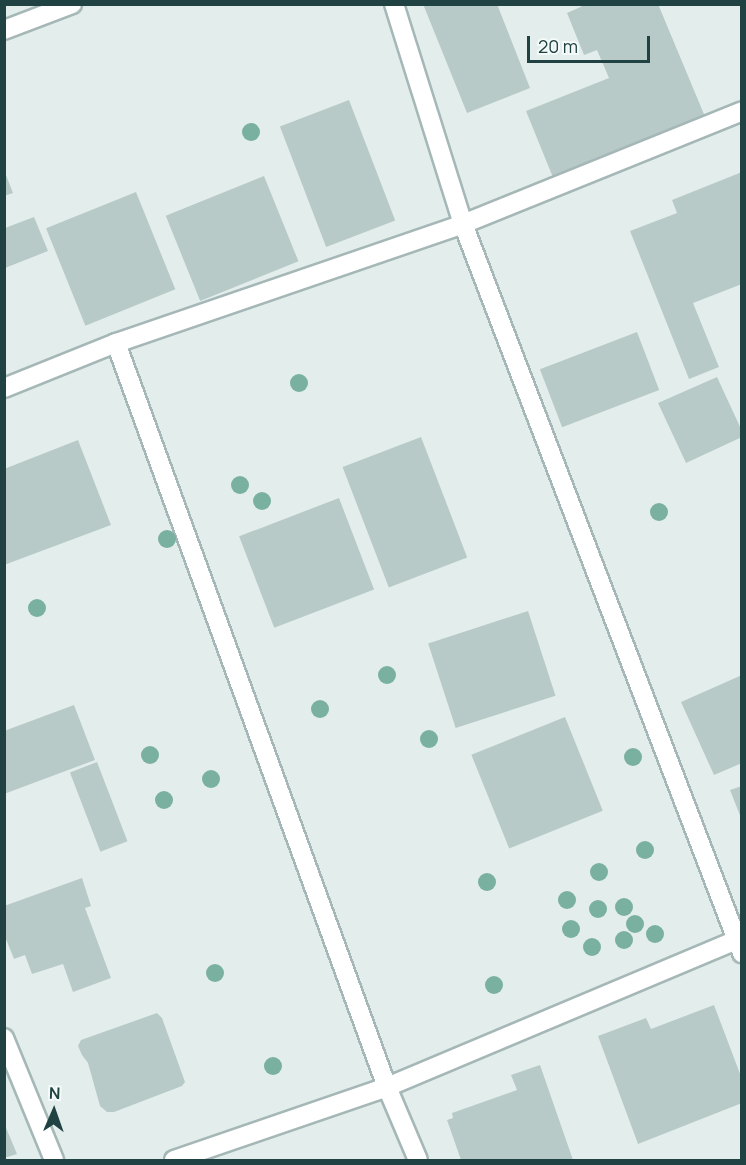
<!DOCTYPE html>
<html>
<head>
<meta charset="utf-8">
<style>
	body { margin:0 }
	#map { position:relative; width:746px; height:1165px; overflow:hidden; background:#e3eeec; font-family:Manrope,sans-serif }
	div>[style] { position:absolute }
	.building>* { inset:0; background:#b8cac7; transform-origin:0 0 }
	.roads { filter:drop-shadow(2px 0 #a5b7b6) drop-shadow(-2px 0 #a5b7b6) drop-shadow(0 2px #a5b7b6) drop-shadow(0 -2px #a5b7b6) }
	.minor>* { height:18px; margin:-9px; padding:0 9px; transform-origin:9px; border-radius:9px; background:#fff }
	.trees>* { width:18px; height:18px; margin:-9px; border-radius:50%; background:#7ab09f }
	span { translate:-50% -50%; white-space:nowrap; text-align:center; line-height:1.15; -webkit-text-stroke:6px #f4faf9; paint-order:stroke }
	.frame { position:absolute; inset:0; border:6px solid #204242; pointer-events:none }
	.north { position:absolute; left:24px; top:1081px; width:60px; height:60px; -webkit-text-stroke:4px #f4faf9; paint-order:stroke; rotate:2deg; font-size:16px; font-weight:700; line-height:24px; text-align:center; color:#204242 }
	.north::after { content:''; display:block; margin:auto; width:21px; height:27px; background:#204242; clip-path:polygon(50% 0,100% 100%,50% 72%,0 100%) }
	.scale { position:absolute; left:527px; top:36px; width:123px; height:27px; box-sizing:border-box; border:3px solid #204242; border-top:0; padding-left:8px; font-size:18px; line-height:21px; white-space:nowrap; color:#204242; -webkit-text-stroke:4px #f4faf9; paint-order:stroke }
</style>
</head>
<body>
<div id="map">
	<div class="building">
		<i style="clip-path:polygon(423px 4px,497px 4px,530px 88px,467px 113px)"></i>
		<i style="clip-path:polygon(587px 4px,658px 4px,706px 119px,554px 180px,526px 111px,609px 78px,597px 50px,584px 55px,567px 13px)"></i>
		<i style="left:349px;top:100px;width:129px;height:74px;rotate:69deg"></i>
		<i style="clip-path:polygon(4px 170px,13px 193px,4px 196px)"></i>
		<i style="clip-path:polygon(742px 172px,742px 284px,693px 303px,719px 367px,689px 379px,630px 231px,677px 213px,672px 200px)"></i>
		<i style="left:264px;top:176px;width:92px;height:106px;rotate:68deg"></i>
		<i style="left:136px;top:192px;width:105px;height:97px;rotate:68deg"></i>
		<i style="clip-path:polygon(34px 217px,48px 251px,5px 268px,5px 228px)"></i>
		<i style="left:637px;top:332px;width:62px;height:104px;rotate:69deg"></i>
		<i style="clip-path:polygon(717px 377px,742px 431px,742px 437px,686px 463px,658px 403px)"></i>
		<i style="left:421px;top:437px;width:129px;height:84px;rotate:69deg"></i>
		<i style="clip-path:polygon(78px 440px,111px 525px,4px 565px,4px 469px)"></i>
		<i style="left:339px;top:498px;width:98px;height:107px;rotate:69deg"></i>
		<i style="left:528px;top:611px;width:89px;height:105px;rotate:72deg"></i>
		<i style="clip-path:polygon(742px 675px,742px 763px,714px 775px,681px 702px)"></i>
		<i style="clip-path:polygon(74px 705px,95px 760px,4px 794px,4px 731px)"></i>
		<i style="left:565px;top:717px;width:101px;height:101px;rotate:68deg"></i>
		<i style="left:97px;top:762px;width:85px;height:29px;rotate:69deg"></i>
		<i style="clip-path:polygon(742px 786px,742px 818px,741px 818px,730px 790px)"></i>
		<i style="clip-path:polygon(82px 878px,91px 906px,85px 908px,111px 978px,73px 992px,63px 964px,32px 974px,25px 955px,14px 959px,4px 934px,4px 906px)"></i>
		<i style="clip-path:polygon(714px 1005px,742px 1079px,742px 1103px,638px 1144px,598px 1036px,646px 1018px,651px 1029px)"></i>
		<i style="clip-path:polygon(157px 1013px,162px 1018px,185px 1082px,182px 1086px,114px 1112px,107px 1112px,100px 1106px,88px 1063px,82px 1055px,78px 1046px,81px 1040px)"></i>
		<i style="clip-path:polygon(540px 1065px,573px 1160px,461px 1160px,447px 1120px,453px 1118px,452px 1113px,517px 1090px,511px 1075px)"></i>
		<i style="clip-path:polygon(4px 1123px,17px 1154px,4px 1158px)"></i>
	</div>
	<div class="roads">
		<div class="minor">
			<i style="left:394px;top:4px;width:231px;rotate:72.6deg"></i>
			<i style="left:463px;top:224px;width:781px;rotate:69.06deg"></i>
			<i style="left:4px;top:30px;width:73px;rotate:-20.9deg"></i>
			<i style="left:116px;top:343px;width:792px;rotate:69.99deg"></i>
			<i style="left:387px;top:1087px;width:79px;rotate:67deg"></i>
			<i style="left:4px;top:388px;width:121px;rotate:-21.9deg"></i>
			<i style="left:116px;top:343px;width:367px;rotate:-18.9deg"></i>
			<i style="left:463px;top:224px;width:301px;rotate:-22deg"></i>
			<i style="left:4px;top:1038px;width:132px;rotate:67.7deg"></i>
			<i style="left:174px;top:1160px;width:225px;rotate:-18.9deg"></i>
			<i style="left:387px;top:1087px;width:385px;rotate:-22.8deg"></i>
		</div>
	</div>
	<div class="trees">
		<i style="left:251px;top:132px"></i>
		<i style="left:299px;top:383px"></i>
		<i style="left:240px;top:485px"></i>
		<i style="left:262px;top:501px"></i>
		<i style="left:659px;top:512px"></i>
		<i style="left:167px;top:539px"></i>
		<i style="left:37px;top:608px"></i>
		<i style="left:387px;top:675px"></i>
		<i style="left:320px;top:709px"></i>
		<i style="left:429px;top:739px"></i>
		<i style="left:150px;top:755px"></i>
		<i style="left:633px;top:757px"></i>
		<i style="left:211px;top:779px"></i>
		<i style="left:164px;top:800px"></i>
		<i style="left:645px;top:850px"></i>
		<i style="left:599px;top:872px"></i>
		<i style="left:487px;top:882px"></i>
		<i style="left:567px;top:900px"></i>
		<i style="left:624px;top:907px"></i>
		<i style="left:598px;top:909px"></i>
		<i style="left:635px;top:924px"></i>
		<i style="left:571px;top:929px"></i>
		<i style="left:655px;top:934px"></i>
		<i style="left:624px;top:940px"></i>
		<i style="left:592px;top:947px"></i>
		<i style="left:215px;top:973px"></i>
		<i style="left:494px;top:985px"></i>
		<i style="left:273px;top:1066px"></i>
	</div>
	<div class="frame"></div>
	<div class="north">N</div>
	<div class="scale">20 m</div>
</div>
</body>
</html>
